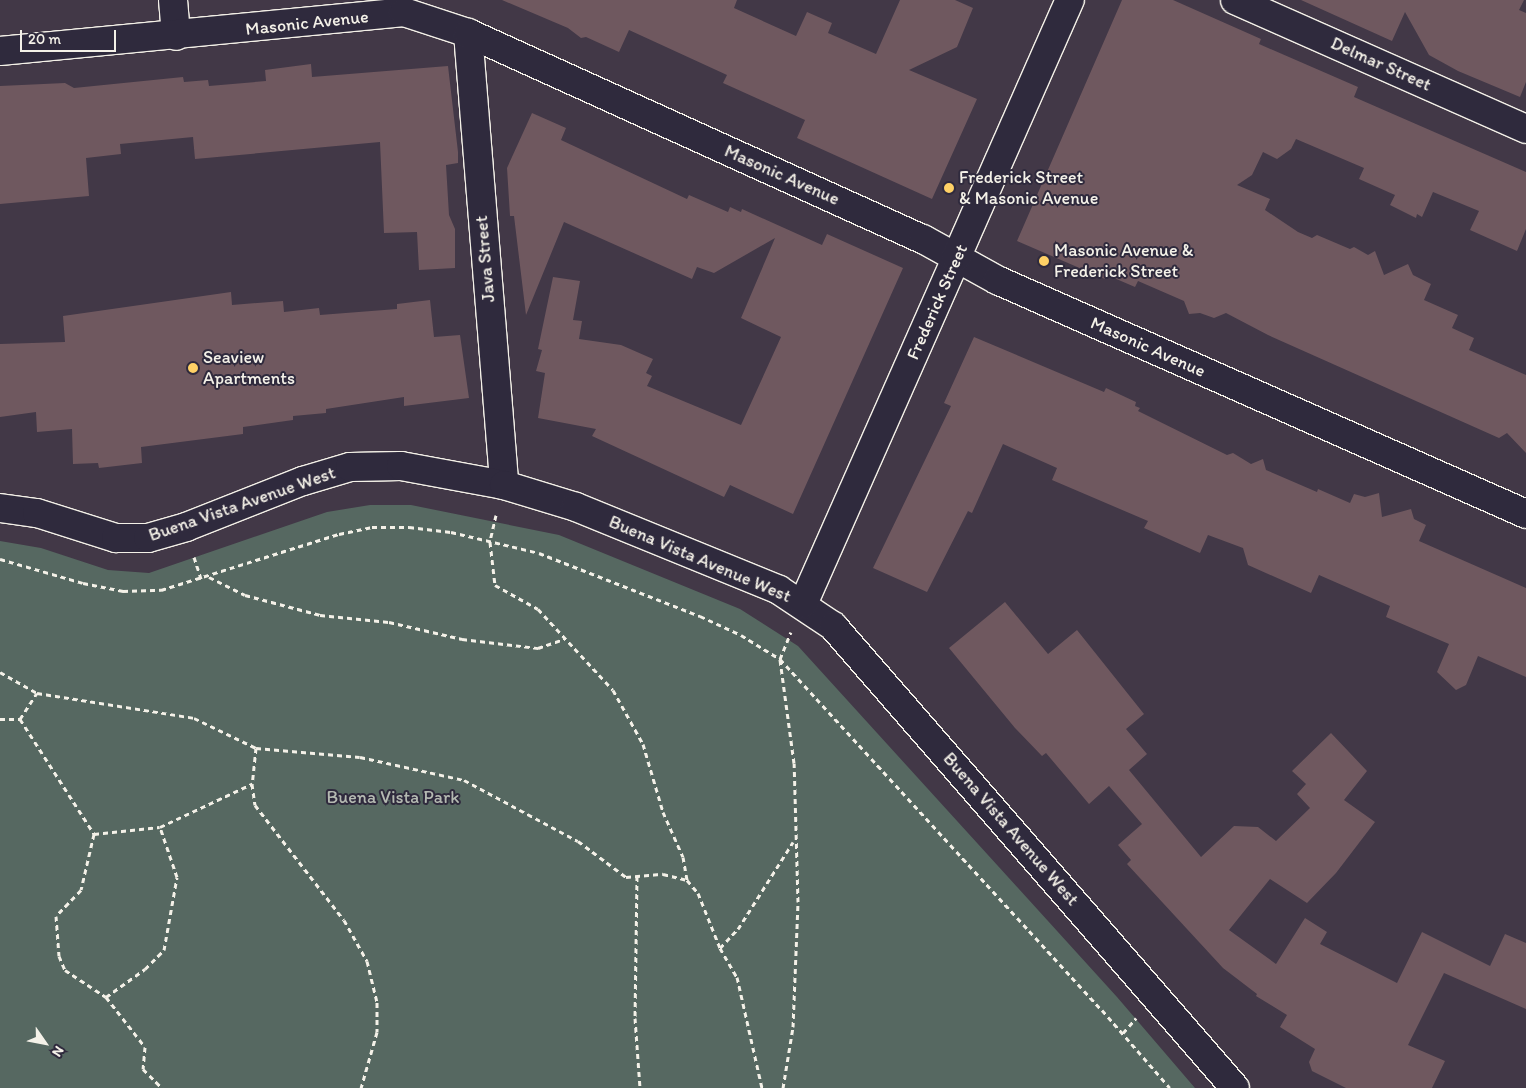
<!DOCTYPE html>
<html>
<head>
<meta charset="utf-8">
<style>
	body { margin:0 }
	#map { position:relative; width:1526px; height:1088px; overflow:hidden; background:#423847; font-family:Itim,sans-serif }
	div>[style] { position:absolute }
	.green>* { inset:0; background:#566861 }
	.building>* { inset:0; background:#6f585f }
	.path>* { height:3px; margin-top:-1.5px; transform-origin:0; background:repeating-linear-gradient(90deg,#f4f1e8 0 5px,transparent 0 9px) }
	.roads { filter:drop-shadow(1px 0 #f4f1e8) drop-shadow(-1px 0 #f4f1e8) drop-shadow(0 1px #f4f1e8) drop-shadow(0 -1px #f4f1e8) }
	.minor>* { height:28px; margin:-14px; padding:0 14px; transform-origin:14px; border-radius:14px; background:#2f2a3d }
	.tertiary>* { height:28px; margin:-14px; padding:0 14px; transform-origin:14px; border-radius:14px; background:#2f2a3d }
	.dots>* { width:14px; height:14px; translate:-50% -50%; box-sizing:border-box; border:2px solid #2f2a3d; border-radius:50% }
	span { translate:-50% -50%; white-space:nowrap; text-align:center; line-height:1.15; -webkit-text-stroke:4px #2f2a3d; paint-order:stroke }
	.street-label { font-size:18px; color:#f4f1e8 }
	.poi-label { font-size:18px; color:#f4f1e8 }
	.left { translate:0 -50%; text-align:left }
	.park-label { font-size:18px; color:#b5bab2 }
	.north { position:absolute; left:20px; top:1018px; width:50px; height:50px; -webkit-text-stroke:4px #2f2a3d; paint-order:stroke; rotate:123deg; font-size:14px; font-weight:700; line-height:20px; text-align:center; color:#f4f1e8 }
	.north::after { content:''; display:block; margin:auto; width:18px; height:22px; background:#f4f1e8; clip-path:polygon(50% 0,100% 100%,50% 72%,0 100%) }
	.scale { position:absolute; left:20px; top:30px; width:96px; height:22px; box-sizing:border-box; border:2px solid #f4f1e8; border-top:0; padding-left:6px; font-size:15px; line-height:18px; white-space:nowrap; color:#f4f1e8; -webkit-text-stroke:4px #2f2a3d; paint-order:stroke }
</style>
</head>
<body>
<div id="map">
	<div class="green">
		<i style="clip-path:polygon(370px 505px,411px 505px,559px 535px,740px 609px,798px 646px,1117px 997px,1195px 1088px,0 1088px,0 541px,41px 548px,108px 570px,149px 573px,327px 512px)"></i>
	</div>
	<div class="building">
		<i style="clip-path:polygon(502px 0,737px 0,734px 8px,796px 36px,807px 12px,832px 23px,828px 33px,876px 54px,900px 0,955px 0,973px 8px,957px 47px,909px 70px,977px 99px,932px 199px,797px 138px,805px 120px,723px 83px,727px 75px,629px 30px,619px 52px,586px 37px,581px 38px,568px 28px)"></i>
		<i style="clip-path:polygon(1122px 0,1173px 0,1261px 39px,1259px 44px,1358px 87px,1354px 97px,1526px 172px,1526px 229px,1517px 251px,1470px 230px,1479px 211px,1433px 192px,1422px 217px,1417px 214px,1416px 218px,1390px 205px,1395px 195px,1359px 179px,1364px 168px,1296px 139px,1291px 149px,1277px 159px,1263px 152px,1252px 175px,1237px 185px,1270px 199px,1265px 210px,1298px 232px,1312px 238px,1317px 235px,1350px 249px,1354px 247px,1368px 255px,1375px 251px,1384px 275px,1408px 264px,1413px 275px,1431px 284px,1424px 300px,1458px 315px,1452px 328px,1474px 338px,1469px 350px,1526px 375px,1526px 453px,1507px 433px,1499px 438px,1268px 335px,1226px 313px,1214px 318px,1200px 313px,1189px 314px,1184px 301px,1138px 281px,1135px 287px,1107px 275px,1105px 279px,1017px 241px)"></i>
		<i style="clip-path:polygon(1301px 0,1524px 0,1519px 10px,1526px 13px,1526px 82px,1520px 97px,1458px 71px,1429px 55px,1405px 12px,1392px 41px)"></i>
		<i style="clip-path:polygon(311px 64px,312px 77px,448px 66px,458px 152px,458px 163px,446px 165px,449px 215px,455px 229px,455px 268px,419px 270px,417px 232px,384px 233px,380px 142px,195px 159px,193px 137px,120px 144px,121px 154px,86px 158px,89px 196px,0 204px,0 86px,65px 83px,74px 88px,183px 77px,184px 82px,208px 80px,209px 86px,266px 81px,265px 70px)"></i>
		<i style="clip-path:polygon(532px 113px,566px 128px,561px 140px,687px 199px,689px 195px,728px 212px,730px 207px,741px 212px,742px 209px,822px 245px,827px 234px,903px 268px,793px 514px,730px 485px,724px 497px,592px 436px,596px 429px,538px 418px,545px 373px,536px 371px,542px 350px,538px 349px,553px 277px,580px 281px,573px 320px,582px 321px,579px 339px,621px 345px,653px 359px,646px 373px,652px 376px,647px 386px,741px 425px,781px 337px,741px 318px,775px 238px,714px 273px,697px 267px,692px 279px,564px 222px,526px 315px,514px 216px,510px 216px,507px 168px)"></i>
		<i style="clip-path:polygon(231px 292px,232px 305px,283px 301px,284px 312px,319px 308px,320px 315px,397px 309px,397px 304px,430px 300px,434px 337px,460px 335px,469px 398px,404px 406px,404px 397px,326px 409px,326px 413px,293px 416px,293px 420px,243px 427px,243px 434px,141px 447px,142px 463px,99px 468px,98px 463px,73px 464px,72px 429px,37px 432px,36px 412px,0 417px,0 344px,65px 342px,63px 316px)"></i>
		<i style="clip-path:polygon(974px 337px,1104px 392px,1106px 388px,1136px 402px,1135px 406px,1140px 408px,1138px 411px,1227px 455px,1233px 453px,1251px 464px,1263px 459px,1266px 470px,1317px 492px,1318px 489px,1350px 503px,1354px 494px,1365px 497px,1379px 493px,1382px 517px,1411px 509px,1414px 519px,1426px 525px,1419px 541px,1526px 588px,1526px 677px,1478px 656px,1466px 685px,1456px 690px,1437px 672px,1449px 644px,1386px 617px,1390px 606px,1319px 575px,1311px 593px,1248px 565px,1243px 548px,1208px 535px,1200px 553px,1144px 528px,1148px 521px,1052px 480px,1057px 468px,1003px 444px,972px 513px,968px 511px,927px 592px,873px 568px,951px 406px,944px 403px)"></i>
		<i style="clip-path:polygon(1005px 602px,1048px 654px,1077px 630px,1144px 714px,1126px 729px,1147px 754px,1129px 770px,1201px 857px,1234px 826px,1258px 827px,1276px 841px,1310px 808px,1297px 794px,1306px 784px,1292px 771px,1331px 733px,1367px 771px,1344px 800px,1375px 822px,1336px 873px,1307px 903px,1270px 879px,1229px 930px,1276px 964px,1305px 918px,1327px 932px,1320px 944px,1397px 983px,1422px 932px,1490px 966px,1505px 934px,1526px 943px,1526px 1009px,1444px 973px,1408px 1045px,1445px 1061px,1432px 1088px,1346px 1088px,1312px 1071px,1309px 1062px,1315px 1049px,1280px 1027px,1287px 1015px,1256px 996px,1257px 994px,1223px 968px,1127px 864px,1131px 860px,1118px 845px,1142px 824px,1109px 786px,1089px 804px,1046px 753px,1042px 756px,1015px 728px,949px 648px)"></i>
	</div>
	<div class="path">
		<i style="left:496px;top:515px;width:28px;rotate:103deg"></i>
		<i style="left:490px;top:542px;width:43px;rotate:83.4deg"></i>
		<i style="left:495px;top:585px;width:49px;rotate:29.2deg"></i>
		<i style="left:538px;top:609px;width:110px;rotate:47.2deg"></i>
		<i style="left:613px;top:690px;width:62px;rotate:60.9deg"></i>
		<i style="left:643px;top:744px;width:71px;rotate:73.6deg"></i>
		<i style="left:663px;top:812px;width:49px;rotate:66deg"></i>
		<i style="left:683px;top:857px;width:23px;rotate:80deg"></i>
		<i style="left:194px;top:557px;width:23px;rotate:72deg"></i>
		<i style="left:0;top:559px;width:86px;rotate:16.1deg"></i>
		<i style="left:83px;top:583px;width:41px;rotate:11.3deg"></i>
		<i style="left:123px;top:591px;width:38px;rotate:-2deg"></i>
		<i style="left:161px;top:590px;width:187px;rotate:-17.5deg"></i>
		<i style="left:339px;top:534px;width:34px;rotate:-12deg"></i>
		<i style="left:372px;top:527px;width:37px"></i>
		<i style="left:409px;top:527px;width:42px;rotate:6.8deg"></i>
		<i style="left:451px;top:532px;width:90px;rotate:13.4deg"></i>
		<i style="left:539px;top:553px;width:173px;rotate:21.4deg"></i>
		<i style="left:700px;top:616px;width:45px;rotate:24.9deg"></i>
		<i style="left:741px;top:635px;width:46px;rotate:31.6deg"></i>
		<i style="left:780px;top:659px;width:476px;rotate:47.5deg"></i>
		<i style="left:1102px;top:1010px;width:103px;rotate:48.9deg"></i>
		<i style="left:209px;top:577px;width:40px;rotate:26.6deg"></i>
		<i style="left:245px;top:595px;width:78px;rotate:14.9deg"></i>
		<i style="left:320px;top:615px;width:69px;rotate:5.8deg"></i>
		<i style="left:389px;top:622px;width:75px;rotate:13.1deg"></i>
		<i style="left:462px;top:639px;width:77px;rotate:6.8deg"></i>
		<i style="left:538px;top:648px;width:28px;rotate:-19deg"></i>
		<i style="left:0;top:672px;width:43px;rotate:29.6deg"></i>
		<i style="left:37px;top:693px;width:159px;rotate:9deg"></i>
		<i style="left:194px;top:718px;width:69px;rotate:25.8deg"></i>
		<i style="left:256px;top:748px;width:104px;rotate:4.9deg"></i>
		<i style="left:360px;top:757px;width:107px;rotate:12.5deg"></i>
		<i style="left:464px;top:780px;width:129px;rotate:28.2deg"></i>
		<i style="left:578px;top:841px;width:60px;rotate:36.9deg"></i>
		<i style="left:626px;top:877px;width:37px;rotate:-5deg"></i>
		<i style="left:663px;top:874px;width:25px;rotate:14deg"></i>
		<i style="left:687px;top:880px;width:17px;rotate:50deg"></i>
		<i style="left:698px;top:893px;width:59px;rotate:68.2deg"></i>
		<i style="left:720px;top:948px;width:34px;rotate:60deg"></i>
		<i style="left:737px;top:977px;width:114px;rotate:77.3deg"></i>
		<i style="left:0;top:719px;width:20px"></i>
		<i style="left:20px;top:719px;width:137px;rotate:57.2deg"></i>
		<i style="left:94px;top:834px;width:57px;rotate:103.1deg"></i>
		<i style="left:81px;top:890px;width:36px;rotate:134deg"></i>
		<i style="left:56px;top:916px;width:40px;rotate:85.7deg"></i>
		<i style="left:59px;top:956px;width:15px;rotate:67deg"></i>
		<i style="left:65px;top:970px;width:49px;rotate:33.4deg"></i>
		<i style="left:106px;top:997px;width:63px;rotate:52deg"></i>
		<i style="left:145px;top:1047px;width:22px;rotate:95deg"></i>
		<i style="left:143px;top:1069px;width:27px;rotate:45deg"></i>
		<i style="left:20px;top:719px;width:31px;rotate:-57deg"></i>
		<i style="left:256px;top:748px;width:36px;rotate:96deg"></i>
		<i style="left:252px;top:784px;width:21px;rotate:82deg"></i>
		<i style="left:255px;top:805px;width:145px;rotate:52.3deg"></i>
		<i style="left:344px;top:920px;width:47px;rotate:60.7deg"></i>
		<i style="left:367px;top:961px;width:42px;rotate:76.3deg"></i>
		<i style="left:377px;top:1002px;width:30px;rotate:90deg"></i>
		<i style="left:377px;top:1032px;width:58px;rotate:105.9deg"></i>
		<i style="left:94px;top:834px;width:66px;rotate:-6.1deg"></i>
		<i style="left:160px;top:827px;width:102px;rotate:-25.1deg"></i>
		<i style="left:637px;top:876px;width:142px;rotate:90.8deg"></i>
		<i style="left:635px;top:1018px;width:70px;rotate:85.9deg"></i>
		<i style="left:720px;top:948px;width:26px;rotate:-47deg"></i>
		<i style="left:738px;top:929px;width:103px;rotate:-57.7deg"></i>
		<i style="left:106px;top:997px;width:48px;rotate:-35.7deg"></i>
		<i style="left:145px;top:969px;width:27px;rotate:-45deg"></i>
		<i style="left:164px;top:950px;width:74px;rotate:-79.9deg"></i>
		<i style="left:177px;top:877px;width:53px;rotate:-108.8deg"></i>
		<i style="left:1123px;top:1033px;width:20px;rotate:-49deg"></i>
		<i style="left:783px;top:1088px;width:62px;rotate:-80.7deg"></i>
		<i style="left:793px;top:1027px;width:125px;rotate:-87.7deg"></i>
		<i style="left:798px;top:902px;width:139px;rotate:-91.6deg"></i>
		<i style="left:794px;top:763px;width:105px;rotate:-97.7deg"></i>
		<i style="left:780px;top:659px;width:29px;rotate:-68deg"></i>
	</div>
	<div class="roads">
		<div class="minor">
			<i style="left:173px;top:0;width:36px;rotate:85deg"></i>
			<i style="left:1235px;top:0;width:318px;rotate:23.9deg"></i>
			<i style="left:468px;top:33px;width:453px;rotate:85.4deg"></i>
			<i style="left:0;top:508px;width:37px;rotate:8deg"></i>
			<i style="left:37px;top:513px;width:83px;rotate:17.6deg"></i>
			<i style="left:116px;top:538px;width:32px"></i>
			<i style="left:148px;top:538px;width:40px;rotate:-16deg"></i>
			<i style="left:186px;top:527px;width:126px;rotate:-21.5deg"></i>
			<i style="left:303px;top:481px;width:49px;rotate:-16.6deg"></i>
			<i style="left:350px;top:467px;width:51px;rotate:-1.1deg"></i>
			<i style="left:401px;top:466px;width:105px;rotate:10.5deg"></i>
			<i style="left:504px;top:485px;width:75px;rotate:17deg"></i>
			<i style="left:576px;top:507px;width:219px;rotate:22.2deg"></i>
			<i style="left:779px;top:590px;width:65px;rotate:33.7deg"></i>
			<i style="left:833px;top:626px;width:612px;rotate:48.97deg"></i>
			<i style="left:803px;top:604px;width:378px;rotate:-66.1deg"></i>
		</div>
		<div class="tertiary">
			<i style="left:0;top:51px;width:406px;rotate:-5.5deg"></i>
			<i style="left:404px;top:12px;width:67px;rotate:18.2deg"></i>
			<i style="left:468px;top:33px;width:499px;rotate:24.4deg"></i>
			<i style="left:923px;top:239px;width:85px;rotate:29deg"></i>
			<i style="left:997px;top:280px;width:578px;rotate:23.86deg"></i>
			<i style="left:956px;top:258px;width:282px;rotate:-66.2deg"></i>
		</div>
	</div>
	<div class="dots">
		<i style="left:949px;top:188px;background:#ffd166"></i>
		<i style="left:1044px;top:261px;background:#ffd166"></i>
		<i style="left:193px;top:368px;background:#ffd166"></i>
	</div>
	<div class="street-label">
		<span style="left:307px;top:23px;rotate:-6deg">Masonic Avenue</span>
		<span style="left:1381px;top:64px;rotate:24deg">Delmar Street</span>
		<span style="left:782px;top:175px;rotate:24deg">Masonic Avenue</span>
		<span style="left:485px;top:259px;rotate:-95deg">Java Street</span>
		<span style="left:937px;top:302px;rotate:-66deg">Frederick Street</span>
		<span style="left:1148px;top:347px;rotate:24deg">Masonic Avenue</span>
		<span style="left:242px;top:504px;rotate:-19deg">Buena Vista Avenue West</span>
		<span style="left:700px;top:559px;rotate:23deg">Buena Vista Avenue West</span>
		<span style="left:1011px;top:829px;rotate:49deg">Buena Vista Avenue West</span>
	</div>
	<div class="poi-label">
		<span class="left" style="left:959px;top:188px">Frederick Street<br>&amp; Masonic Avenue</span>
		<span class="left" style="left:1054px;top:261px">Masonic Avenue &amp;<br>Frederick Street</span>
		<span class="left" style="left:203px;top:368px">Seaview<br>Apartments</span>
	</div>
	<div class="park-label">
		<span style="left:393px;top:797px">Buena Vista Park</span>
	</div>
	<div class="north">N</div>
	<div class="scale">20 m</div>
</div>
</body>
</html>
